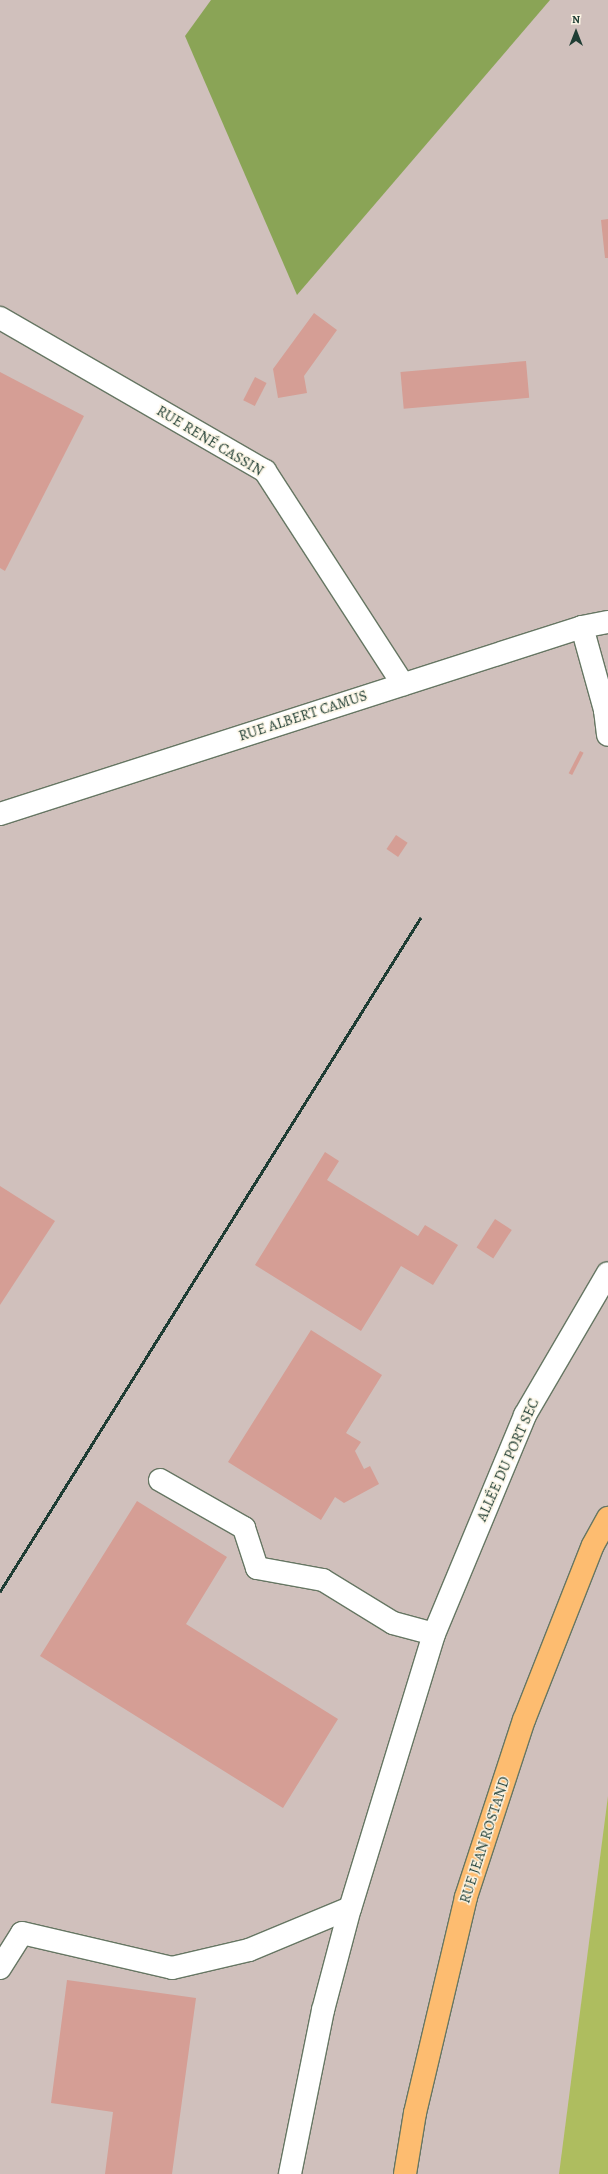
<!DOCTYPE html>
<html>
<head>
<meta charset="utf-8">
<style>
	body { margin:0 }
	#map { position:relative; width:608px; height:2174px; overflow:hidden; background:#e9e0bb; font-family:Alegreya,serif }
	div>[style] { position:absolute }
	.industrial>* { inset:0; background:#d0c0bc }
	.green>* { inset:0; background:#aebd5f }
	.forest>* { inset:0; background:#8aa456 }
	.building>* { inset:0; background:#d59e95; transform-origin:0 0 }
	.roads { filter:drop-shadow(1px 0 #667663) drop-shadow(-1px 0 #667663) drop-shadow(0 1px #667663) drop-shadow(0 -1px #667663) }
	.minor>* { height:22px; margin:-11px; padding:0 11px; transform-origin:11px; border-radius:11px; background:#fff }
	.major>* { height:22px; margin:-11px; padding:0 11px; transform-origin:11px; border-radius:11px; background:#fdbc70 }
	.rail>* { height:3px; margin:-1.5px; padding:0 1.5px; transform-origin:1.5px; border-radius:1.5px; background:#1f3d34 }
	span { translate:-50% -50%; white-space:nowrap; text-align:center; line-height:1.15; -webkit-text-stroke:3px #fcf5e5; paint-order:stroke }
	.street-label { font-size:15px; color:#1f3d34 }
	.north { position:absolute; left:556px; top:12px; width:40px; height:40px; -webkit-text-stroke:3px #fcf5e5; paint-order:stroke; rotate:0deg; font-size:11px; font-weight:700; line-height:16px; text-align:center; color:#1f3d34 }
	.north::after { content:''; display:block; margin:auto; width:14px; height:18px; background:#1f3d34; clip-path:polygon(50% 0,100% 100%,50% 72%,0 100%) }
</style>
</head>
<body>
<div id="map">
	<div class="industrial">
		<i style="clip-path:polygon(0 0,608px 0,608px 1824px,564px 2174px,0 2174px)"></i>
	</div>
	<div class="green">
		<i style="clip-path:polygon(608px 1796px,608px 2174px,559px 2174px)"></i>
	</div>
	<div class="forest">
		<i style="clip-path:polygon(211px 0,550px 0,297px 295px,185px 36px)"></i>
	</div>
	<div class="building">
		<i style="clip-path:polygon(608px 219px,608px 258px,605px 258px,601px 220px)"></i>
		<i style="clip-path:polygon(314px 313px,337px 330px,304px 376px,307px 393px,278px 398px,273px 369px)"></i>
		<i style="left:526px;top:361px;width:37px;height:126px;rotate:85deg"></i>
		<i style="clip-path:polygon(0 372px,84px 416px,5px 571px,0 568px)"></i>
		<i style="left:255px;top:377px;width:13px;height:26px;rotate:27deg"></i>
		<i style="left:580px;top:751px;width:4px;height:25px;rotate:27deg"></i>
		<i style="left:396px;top:835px;width:14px;height:17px;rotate:34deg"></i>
		<i style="clip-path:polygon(325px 1152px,339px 1161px,327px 1180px,418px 1236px,425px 1225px,458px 1245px,433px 1285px,401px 1266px,361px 1331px,255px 1265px)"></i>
		<i style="clip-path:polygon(0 1186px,55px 1221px,0 1305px)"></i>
		<i style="left:495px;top:1219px;width:20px;height:34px;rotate:33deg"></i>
		<i style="clip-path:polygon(311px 1330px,382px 1375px,346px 1433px,361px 1442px,355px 1451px,364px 1469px,370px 1466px,379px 1484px,344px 1503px,335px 1497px,321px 1520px,228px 1462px)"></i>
		<i style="clip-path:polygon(137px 1501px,227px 1557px,186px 1624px,338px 1719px,283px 1808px,40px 1656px)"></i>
		<i style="clip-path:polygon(67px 1980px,196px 1998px,172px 2174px,105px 2174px,113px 2112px,51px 2103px)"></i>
	</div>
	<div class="roads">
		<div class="minor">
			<i style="left:0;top:318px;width:306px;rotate:30deg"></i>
			<i style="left:265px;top:471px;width:254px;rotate:57.1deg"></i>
			<i style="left:582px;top:627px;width:86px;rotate:74.5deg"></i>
			<i style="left:605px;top:710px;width:3px"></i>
			<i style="left:605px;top:710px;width:25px;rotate:83deg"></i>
			<i style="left:0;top:814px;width:611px;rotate:-17.81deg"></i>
			<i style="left:582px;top:627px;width:26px;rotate:-11deg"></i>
			<i style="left:160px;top:1480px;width:97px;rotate:29.7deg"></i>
			<i style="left:244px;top:1528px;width:42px;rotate:72deg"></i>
			<i style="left:257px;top:1568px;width:67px;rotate:10.3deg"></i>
			<i style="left:323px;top:1580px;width:82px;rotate:31.6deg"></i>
			<i style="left:393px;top:1623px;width:42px;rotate:15deg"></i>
			<i style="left:434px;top:1634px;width:287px;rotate:107deg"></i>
			<i style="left:350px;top:1908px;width:106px;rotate:104.8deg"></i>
			<i style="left:323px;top:2010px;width:167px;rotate:101.4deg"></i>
			<i style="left:434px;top:1634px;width:237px;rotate:-67.4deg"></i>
			<i style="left:525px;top:1415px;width:164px;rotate:-59.7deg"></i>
			<i style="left:0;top:1968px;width:41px;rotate:-57.8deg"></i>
			<i style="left:22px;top:1933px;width:154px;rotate:13.1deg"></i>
			<i style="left:172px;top:1968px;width:79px;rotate:-13.2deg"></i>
			<i style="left:249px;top:1950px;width:109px;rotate:-22.6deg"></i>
		</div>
		<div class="major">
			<i style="left:405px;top:2174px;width:62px;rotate:-80.7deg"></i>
			<i style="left:415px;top:2113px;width:222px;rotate:-76.7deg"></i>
			<i style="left:466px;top:1897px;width:186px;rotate:-71.9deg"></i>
			<i style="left:524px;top:1720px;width:188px;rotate:-68.5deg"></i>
			<i style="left:593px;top:1545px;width:31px;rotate:-61deg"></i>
		</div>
	</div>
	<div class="rail">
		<i style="left:0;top:1591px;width:793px;rotate:-58.03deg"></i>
	</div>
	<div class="street-label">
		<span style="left:210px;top:441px;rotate:31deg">RUE RENÉ CASSIN</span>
		<span style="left:303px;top:716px;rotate:-18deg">RUE ALBERT CAMUS</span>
		<span style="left:508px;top:1460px;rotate:-66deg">ALLÉE DU PORT SEC</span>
		<span style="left:485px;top:1840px;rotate:-72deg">RUE JEAN ROSTAND</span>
	</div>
	<div class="north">N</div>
</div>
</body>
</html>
